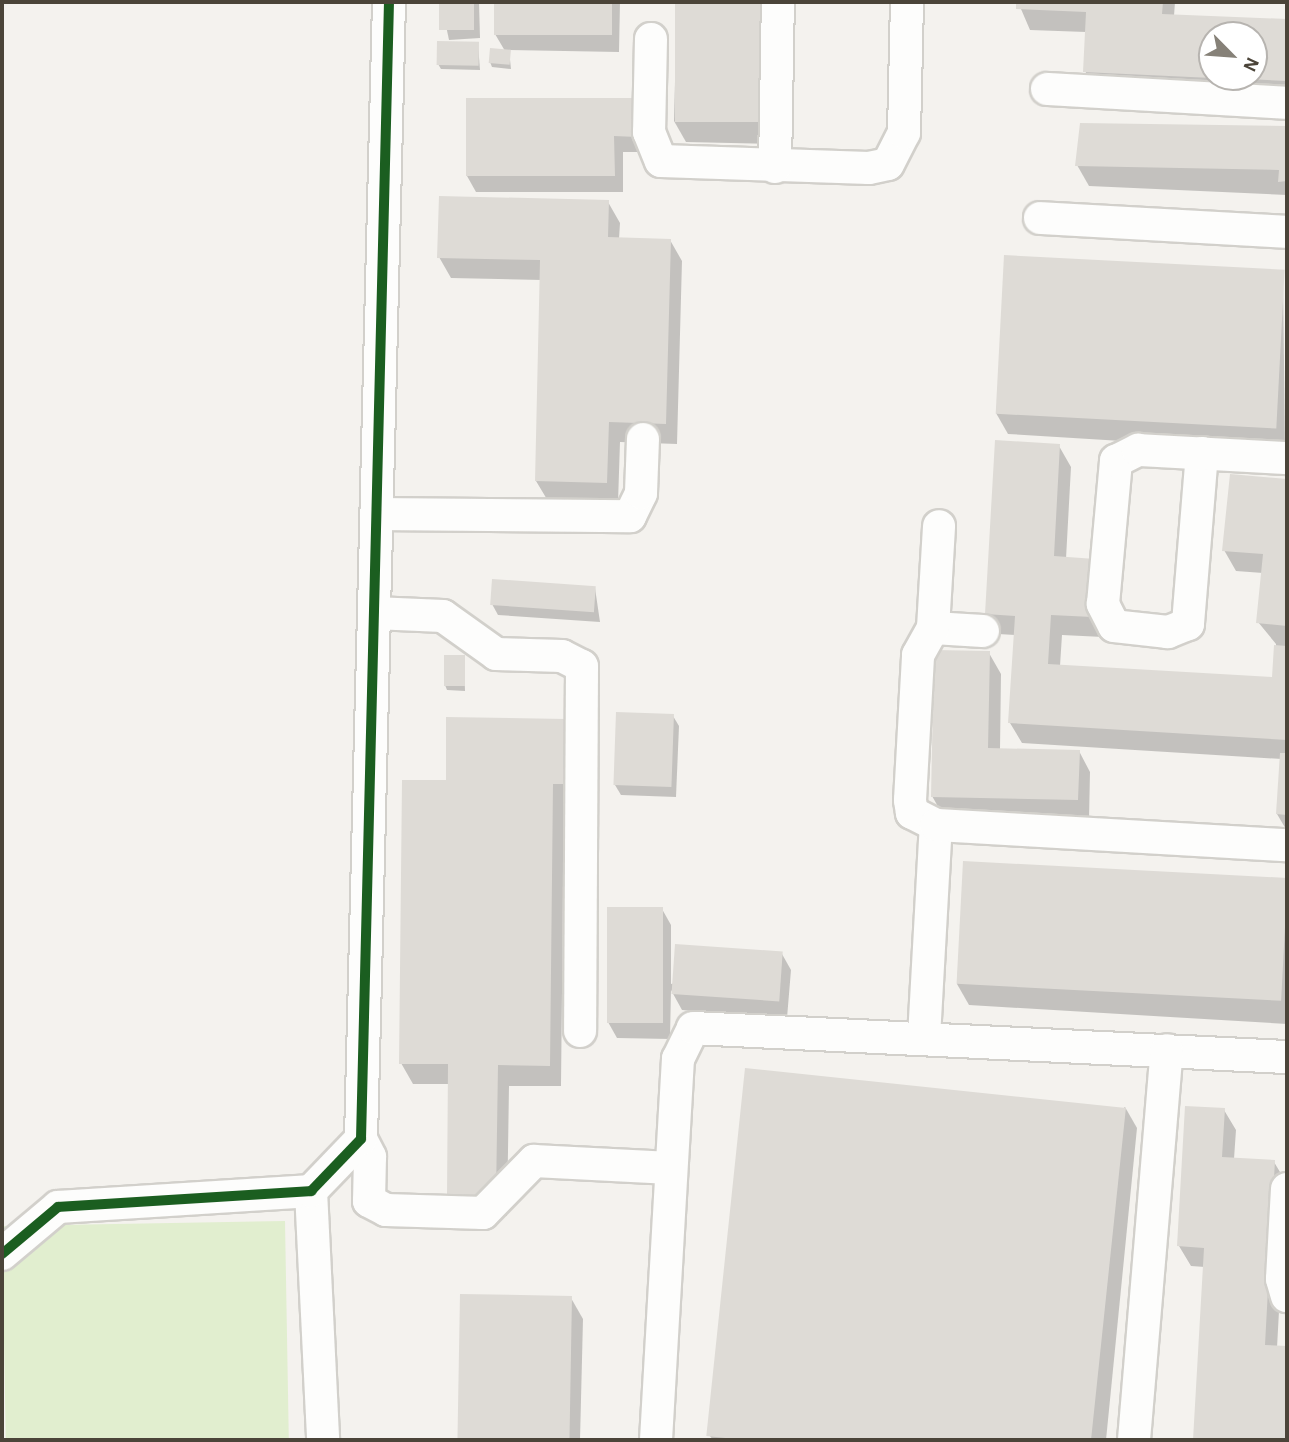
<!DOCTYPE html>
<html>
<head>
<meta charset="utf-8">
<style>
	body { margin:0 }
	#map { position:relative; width:1289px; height:1442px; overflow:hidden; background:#f4f2ee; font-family:"Alegreya Sans",sans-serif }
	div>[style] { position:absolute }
	.green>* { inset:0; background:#e1eecf; transform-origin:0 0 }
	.shadow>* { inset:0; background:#0003 }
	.building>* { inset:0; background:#dedbd6; transform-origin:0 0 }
	.roads { filter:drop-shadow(2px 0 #d2d0cb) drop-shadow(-2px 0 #d2d0cb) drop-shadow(0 2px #d2d0cb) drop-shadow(0 -2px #d2d0cb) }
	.minor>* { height:32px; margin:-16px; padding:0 16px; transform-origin:16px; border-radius:16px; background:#fdfdfc }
	.cycleway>* { height:10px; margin:-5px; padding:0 5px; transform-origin:5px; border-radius:5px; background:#1b5e20 }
	span { translate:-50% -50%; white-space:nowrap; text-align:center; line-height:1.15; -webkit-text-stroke:5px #fff; paint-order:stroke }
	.frame { position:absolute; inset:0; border:4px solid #4b4439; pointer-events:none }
	.north { position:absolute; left:1198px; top:21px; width:70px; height:70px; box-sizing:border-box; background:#fff; border:2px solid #b7b4b0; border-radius:50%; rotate:115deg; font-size:19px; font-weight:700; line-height:28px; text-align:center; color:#4b4439 }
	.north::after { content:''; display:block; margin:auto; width:24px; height:32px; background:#868178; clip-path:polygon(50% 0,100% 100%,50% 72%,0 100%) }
</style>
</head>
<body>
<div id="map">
	<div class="green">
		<i style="left:285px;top:1221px;width:219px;height:283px;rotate:89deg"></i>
	</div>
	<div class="shadow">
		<i style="clip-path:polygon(441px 2px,479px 2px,480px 38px,449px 40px)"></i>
		<i style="clip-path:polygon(496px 2px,620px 2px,619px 52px,509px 50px,511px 69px,492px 67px,490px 62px,505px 51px,495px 34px)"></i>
		<i style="clip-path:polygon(677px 2px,779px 2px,775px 144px,686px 142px,674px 121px)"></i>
		<i style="clip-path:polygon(evenodd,1018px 2px,1175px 2px,1174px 16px,1287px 21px,1287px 101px,1097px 92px,1085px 71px,1086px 32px,1030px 30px,1018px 2px,1212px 35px,1254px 35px,1254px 77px,1212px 77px,1212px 35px)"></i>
		<i style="clip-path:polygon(478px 44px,480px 70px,441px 69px,438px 64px)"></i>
		<i style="clip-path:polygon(468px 100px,635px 100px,645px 152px,623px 152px,623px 192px,476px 192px,467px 176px)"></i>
		<i style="clip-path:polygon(1081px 125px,1287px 128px,1287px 195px,1089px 186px,1077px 165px)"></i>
		<i style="clip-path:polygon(608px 202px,620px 223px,619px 239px,670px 240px,682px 261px,677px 444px,620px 442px,618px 503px,548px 501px,536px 481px,542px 280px,451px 278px,439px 257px)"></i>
		<i style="clip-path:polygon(1283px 274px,1285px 451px,1008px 434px,996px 413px)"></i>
		<i style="clip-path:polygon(1059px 446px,1071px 467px,1066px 559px,1106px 581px,1103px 637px,1062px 635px,1060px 666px,1274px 679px,1276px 644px,1258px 622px,1263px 573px,1236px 571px,1224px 550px,1232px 475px,1287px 481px,1287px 831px,1277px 814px,1282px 759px,1022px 743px,1010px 723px,1015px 635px,998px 634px,986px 614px)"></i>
		<i style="clip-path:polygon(595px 588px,600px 622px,498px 615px,492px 604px)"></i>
		<i style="clip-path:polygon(989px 653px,1001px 674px,1000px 750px,1079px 751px,1090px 772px,1089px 820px,944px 817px,932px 796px)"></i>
		<i style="clip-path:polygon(464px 657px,465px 691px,447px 690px,445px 685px)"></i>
		<i style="clip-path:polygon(673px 716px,679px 726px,676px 797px,621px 795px,615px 785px)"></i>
		<i style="clip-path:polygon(565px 720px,577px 741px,576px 805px,564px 804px,561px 1086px,509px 1086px,507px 1216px,460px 1215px,448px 1195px,449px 1084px,413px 1084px,401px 1063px,447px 782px)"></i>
		<i style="clip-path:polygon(965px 863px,1287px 882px,1287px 1024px,969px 1005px,957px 984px)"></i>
		<i style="clip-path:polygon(662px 909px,671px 925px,671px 984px,782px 954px,791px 970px,787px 1018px,682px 1010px,671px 990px,670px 1039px,617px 1038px,608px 1022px)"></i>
		<i style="clip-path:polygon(1125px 1107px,1137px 1128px,1106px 1440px,713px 1440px,710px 1436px)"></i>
		<i style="clip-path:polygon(1224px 1110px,1236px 1130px,1234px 1159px,1274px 1162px,1286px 1182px,1277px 1348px,1287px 1348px,1287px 1440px,1195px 1440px,1205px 1267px,1191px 1266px,1179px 1246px)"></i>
		<i style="clip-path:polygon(462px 1296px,571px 1298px,583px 1319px,580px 1440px,459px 1440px)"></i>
	</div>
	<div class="building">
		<i style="left:439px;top:2px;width:35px;height:28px"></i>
		<i style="left:494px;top:2px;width:118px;height:33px"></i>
		<i style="left:675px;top:2px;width:92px;height:120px"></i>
		<i style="clip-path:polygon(1016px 2px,1163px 2px,1162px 14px,1287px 19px,1287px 81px,1248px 79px,1254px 77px,1254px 35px,1212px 35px,1212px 78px,1083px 72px,1086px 12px,1016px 9px)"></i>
		<i style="left:437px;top:41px;width:42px;height:24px;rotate:1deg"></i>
		<i style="left:490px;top:48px;width:21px;height:15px;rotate:5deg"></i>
		<i style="clip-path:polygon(466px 98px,636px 98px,637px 137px,614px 136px,615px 176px,466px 176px)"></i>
		<i style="clip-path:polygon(1080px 123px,1287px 126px,1287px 181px,1278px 182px,1279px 170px,1075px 166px)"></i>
		<i style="clip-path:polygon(439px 196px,609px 200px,608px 237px,671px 239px,666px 424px,609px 422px,607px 483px,535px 481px,540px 260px,437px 258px)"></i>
		<i style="left:1004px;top:255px;width:281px;height:159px;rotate:3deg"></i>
		<i style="clip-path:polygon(995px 440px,1060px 444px,1054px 556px,1095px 559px,1092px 617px,1051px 615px,1048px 664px,1272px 677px,1274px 645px,1287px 646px,1287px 740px,1008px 723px,1015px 616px,985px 614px)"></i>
		<i style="clip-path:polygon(1230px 474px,1287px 479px,1287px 626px,1256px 623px,1263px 554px,1222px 551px)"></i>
		<i style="left:492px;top:579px;width:104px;height:26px;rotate:4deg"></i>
		<i style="clip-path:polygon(934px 650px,990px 651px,988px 748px,1080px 750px,1078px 800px,931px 797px)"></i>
		<i style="left:444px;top:655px;width:21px;height:31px"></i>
		<i style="left:616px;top:712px;width:58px;height:73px;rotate:2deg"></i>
		<i style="clip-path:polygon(446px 717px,566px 719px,565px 784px,553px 784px,550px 1066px,498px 1065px,496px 1196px,447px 1195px,448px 1064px,399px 1064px,402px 780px,446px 780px)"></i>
		<i style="clip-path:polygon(1280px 753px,1287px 753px,1287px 815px,1276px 814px)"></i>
		<i style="left:963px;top:861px;width:325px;height:123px;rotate:3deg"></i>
		<i style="left:607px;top:907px;width:56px;height:116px"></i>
		<i style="left:675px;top:944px;width:108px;height:50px;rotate:4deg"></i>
		<i style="left:745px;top:1068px;width:383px;height:370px;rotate:6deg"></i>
		<i style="clip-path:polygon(1185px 1106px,1225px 1108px,1222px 1157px,1275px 1160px,1265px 1345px,1287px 1346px,1287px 1440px,1193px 1440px,1204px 1248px,1177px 1246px)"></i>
		<i style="left:460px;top:1294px;width:112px;height:146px;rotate:1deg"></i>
	</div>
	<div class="roads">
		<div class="minor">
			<i style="left:651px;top:39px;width:93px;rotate:91.2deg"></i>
			<i style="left:649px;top:132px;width:31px;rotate:68deg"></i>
			<i style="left:661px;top:161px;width:208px;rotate:1.9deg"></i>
			<i style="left:869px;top:168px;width:19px;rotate:-12deg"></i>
			<i style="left:888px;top:164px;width:35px;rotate:-63deg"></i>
			<i style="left:904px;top:133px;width:131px;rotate:-88.7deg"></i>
			<i style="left:1047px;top:89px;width:240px;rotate:3.3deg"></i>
			<i style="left:775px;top:167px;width:165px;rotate:-89deg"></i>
			<i style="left:1040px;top:218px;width:247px;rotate:3.2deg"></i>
			<i style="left:1202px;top:453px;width:172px;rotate:94.7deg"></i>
			<i style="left:1188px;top:624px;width:22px;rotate:158deg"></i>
			<i style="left:1168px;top:632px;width:54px;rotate:-173.7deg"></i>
			<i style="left:1114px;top:626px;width:25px;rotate:-117deg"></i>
			<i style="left:1103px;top:604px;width:144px;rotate:-84.8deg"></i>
			<i style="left:1116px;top:461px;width:25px;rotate:-27deg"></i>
			<i style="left:1138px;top:450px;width:149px;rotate:3.1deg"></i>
			<i style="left:376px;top:514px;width:254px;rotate:0.5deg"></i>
			<i style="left:630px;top:516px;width:25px;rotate:-64deg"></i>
			<i style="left:641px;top:493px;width:54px;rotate:-87.9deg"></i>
			<i style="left:374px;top:613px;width:69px;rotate:2.5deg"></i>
			<i style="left:443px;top:616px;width:65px;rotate:35.6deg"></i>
			<i style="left:496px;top:654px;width:66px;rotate:1.7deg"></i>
			<i style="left:562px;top:656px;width:22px;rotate:27deg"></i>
			<i style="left:582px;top:666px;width:365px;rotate:90.3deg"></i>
			<i style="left:933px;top:628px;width:50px;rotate:3.4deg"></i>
			<i style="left:936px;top:825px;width:27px;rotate:-153deg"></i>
			<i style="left:912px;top:813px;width:13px;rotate:-99deg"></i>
			<i style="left:910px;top:800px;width:145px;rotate:-86.8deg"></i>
			<i style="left:918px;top:655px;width:31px;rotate:-61deg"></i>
			<i style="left:933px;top:628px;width:102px;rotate:-86.6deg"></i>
			<i style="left:924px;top:1037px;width:212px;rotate:-86.8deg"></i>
			<i style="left:936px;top:825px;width:352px;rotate:3.3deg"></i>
			<i style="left:361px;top:1139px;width:20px;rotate:63deg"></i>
			<i style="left:370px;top:1157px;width:44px;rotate:91.3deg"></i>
			<i style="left:369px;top:1201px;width:19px;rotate:28deg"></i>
			<i style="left:386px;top:1210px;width:97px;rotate:1.8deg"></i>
			<i style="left:483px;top:1213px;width:73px;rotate:-45.6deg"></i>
			<i style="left:534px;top:1161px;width:137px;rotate:2.9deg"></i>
			<i style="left:1287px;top:1189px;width:90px;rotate:93.2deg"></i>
			<i style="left:1282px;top:1279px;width:18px;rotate:74deg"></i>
			<i style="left:311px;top:1191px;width:249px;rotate:87.2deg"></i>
			<i style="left:2px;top:1254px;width:73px;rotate:-40deg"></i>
			<i style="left:58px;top:1207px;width:254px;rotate:-3.6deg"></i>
			<i style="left:311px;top:1191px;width:72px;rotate:-46.1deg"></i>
			<i style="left:361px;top:1139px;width:1137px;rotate:-88.59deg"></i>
			<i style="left:656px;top:1440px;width:382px;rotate:-86.7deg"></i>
			<i style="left:678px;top:1059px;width:34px;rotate:-64deg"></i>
			<i style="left:693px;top:1028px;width:595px;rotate:2.8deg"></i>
			<i style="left:1134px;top:1440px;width:391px;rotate:-85.2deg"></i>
		</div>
	</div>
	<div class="cycleway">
		<i style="left:2px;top:1254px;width:73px;rotate:-40deg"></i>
		<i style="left:58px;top:1207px;width:254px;rotate:-3.6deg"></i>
		<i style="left:311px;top:1191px;width:72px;rotate:-46.1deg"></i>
		<i style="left:361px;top:1139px;width:1137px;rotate:-88.59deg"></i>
	</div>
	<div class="frame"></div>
	<div class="north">N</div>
</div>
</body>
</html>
